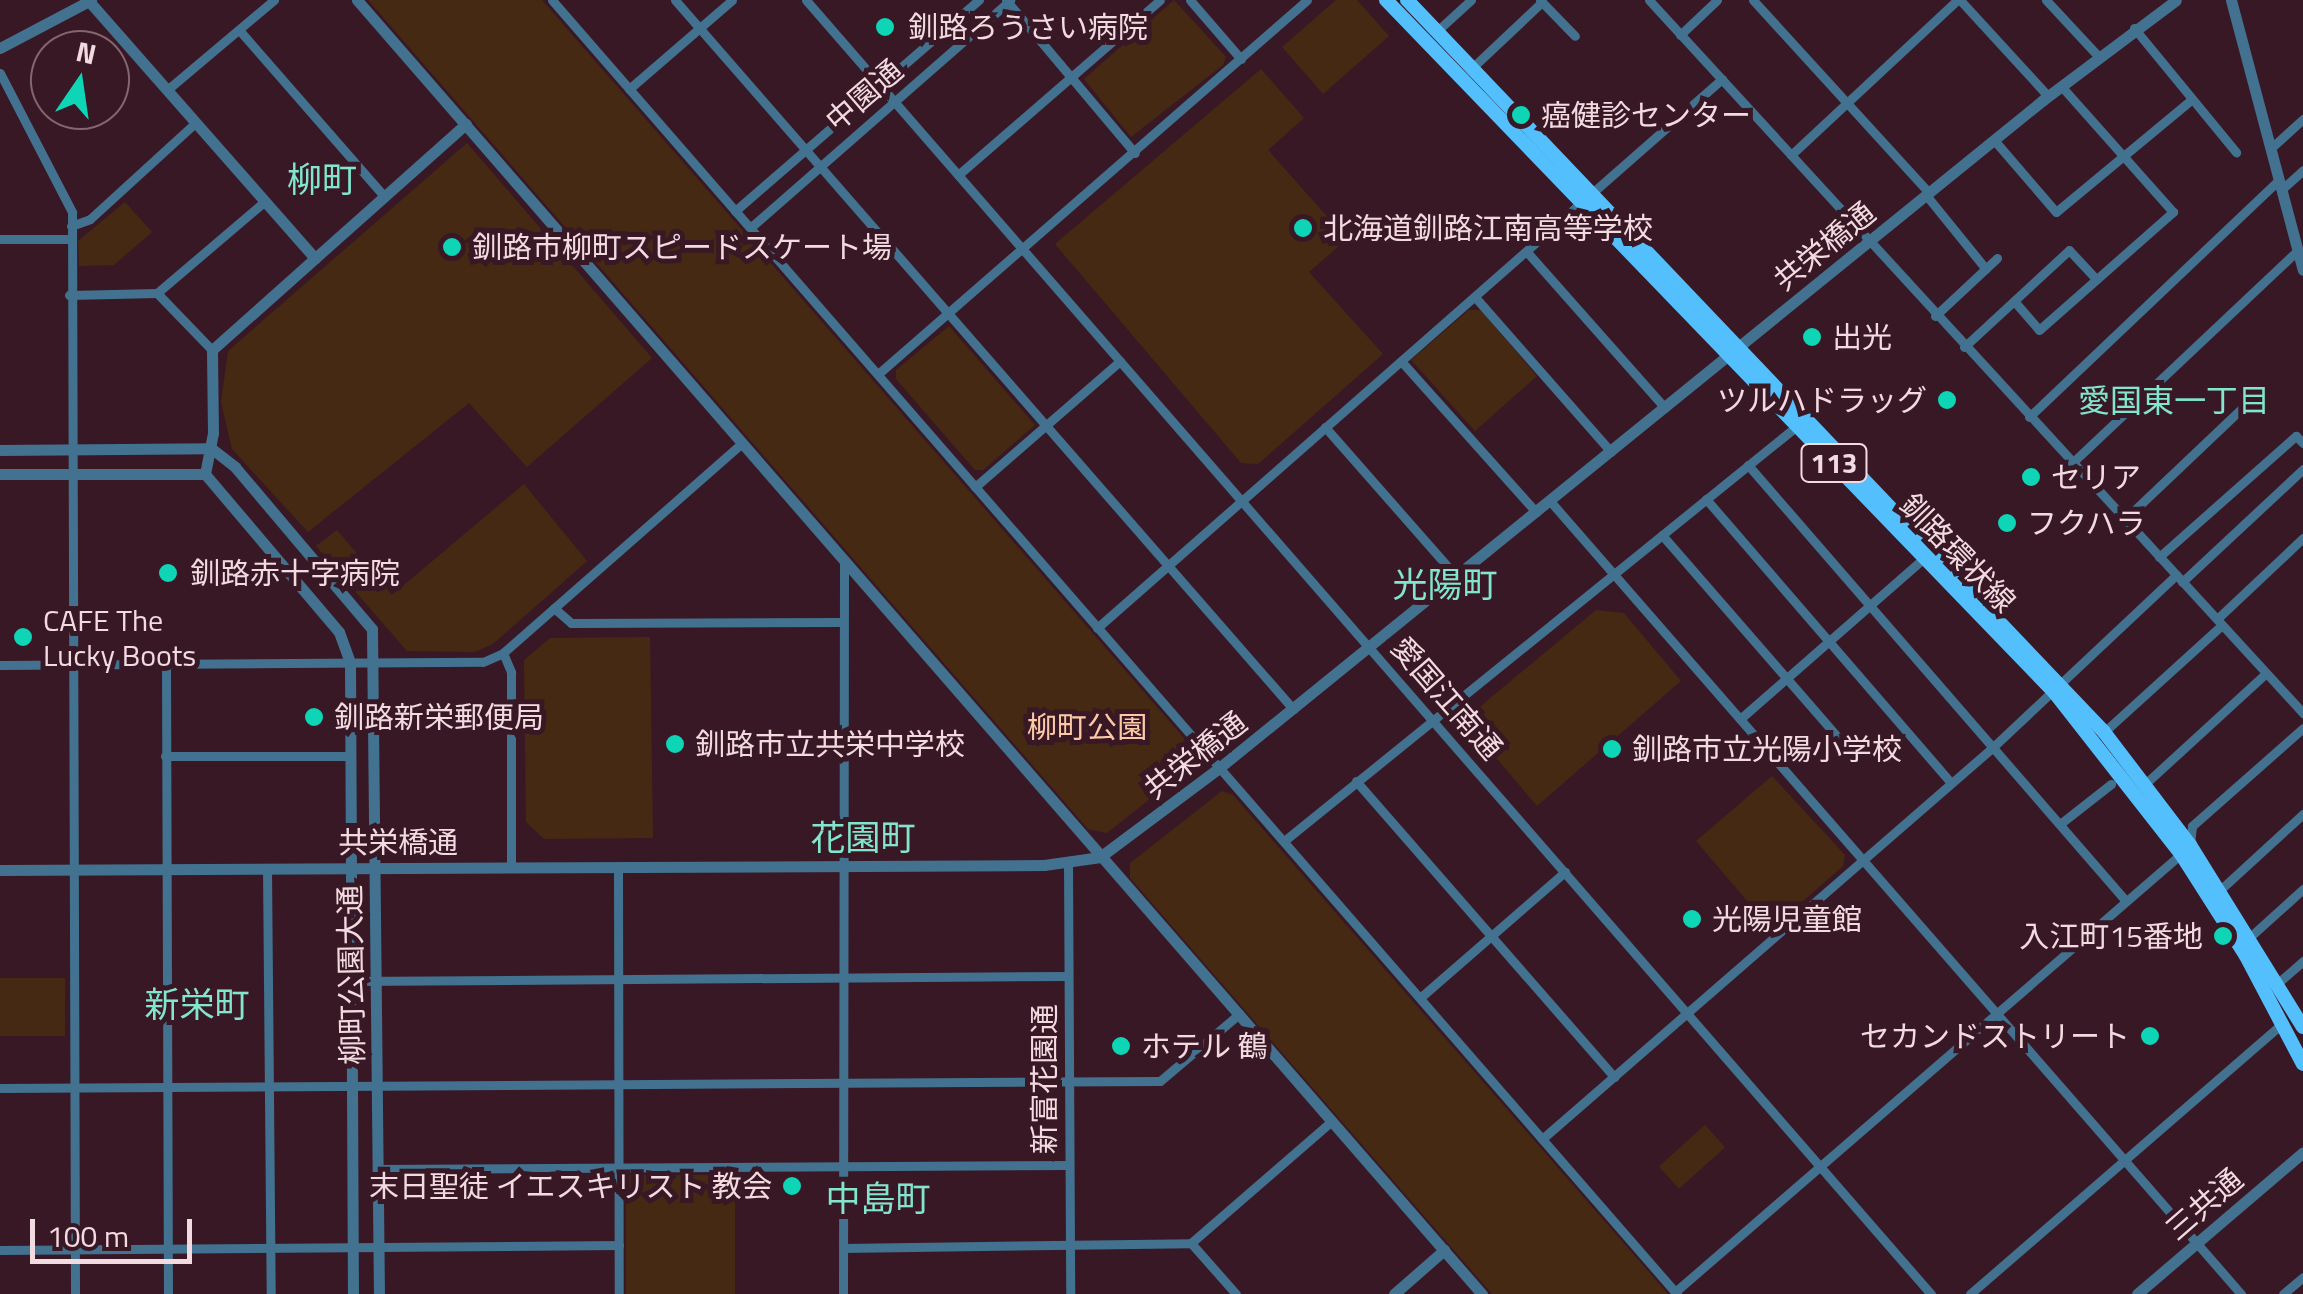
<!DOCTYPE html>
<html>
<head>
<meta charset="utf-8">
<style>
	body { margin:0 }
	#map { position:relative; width:2303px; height:1294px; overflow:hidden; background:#391825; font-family:"Titillium Web","Noto Sans JP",sans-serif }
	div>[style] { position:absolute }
	.green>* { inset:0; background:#462913; transform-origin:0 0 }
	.minor>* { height:9px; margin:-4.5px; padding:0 4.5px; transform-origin:4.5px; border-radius:4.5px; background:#42728f }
	.tertiary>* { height:11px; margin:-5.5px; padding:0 5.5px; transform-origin:5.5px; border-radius:5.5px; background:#42728f }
	.primary>* { height:14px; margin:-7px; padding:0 7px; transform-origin:7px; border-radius:7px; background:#53c0fd }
	.dots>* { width:28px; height:28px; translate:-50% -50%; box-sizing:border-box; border:5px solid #391825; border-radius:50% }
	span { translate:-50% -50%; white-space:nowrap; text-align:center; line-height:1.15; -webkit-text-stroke:10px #391825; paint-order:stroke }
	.shield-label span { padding:2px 8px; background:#391825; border:2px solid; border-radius:8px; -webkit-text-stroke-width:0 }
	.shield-label { font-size:28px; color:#f2dae1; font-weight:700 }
	.poi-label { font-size:30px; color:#f2dae1 }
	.left { translate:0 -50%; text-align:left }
	.right { translate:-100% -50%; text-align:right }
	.street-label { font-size:30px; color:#f2dae1 }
	.park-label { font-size:30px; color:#fbc9a6 }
	.neighbourhood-label { font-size:32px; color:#82e5cd }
	.quarter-label { font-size:35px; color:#82e5cd }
	.north { position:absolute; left:30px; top:30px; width:100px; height:100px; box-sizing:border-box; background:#391825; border:2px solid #836670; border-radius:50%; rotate:13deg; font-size:28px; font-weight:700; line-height:40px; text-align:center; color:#f2dae1 }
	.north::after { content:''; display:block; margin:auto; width:35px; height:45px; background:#0dd5b5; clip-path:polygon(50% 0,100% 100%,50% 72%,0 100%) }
	.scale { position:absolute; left:30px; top:1219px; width:162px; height:45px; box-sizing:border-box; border:5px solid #f2dae1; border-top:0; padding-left:12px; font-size:30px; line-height:35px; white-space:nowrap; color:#f2dae1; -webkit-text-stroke:8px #391825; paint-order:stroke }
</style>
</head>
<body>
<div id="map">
	<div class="green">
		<i style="clip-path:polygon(368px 0,542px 0,1197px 753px,1195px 763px,1107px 833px,1088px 829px)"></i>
		<i style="clip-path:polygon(1174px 0,1226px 57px,1223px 65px,1131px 137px,1084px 79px)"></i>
		<i style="clip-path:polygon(1336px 0,1357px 0,1389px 36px,1323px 94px,1282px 47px)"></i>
		<i style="clip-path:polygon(1261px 69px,1304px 118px,1268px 150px,1347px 239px,1309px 272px,1383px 354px,1258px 464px,1241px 463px,1055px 244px)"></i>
		<i style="clip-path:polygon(467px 143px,652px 358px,527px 467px,469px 403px,308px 532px,232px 449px,221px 402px,228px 351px)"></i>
		<i style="clip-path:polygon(125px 202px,152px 232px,114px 265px,79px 266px,78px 241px)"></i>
		<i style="clip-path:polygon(1469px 310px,1481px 310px,1537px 376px,1475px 431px,1411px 360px)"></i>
		<i style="clip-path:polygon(949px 326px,1035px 425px,983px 470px,975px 470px,896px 379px,896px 370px)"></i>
		<i style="clip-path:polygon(524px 484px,587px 561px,493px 644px,474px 652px,407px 651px,316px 546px,337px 530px,392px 595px)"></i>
		<i style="clip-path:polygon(1596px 610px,1624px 613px,1681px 681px,1537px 806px,1464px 720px)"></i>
		<i style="clip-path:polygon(650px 637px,653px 838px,544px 839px,526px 822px,524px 660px,550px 638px)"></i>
		<i style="clip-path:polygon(1772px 776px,1845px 855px,1843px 866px,1771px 929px,1696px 841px)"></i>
		<i style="clip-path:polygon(1222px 791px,1233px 795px,1668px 1294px,1492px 1294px,1130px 878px,1130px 863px)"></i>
		<i style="left:0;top:978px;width:65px;height:58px"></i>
		<i style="left:1705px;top:1125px;width:30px;height:62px;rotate:48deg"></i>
		<i style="left:735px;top:1175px;width:119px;height:109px;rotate:90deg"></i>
	</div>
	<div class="minor">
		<i style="left:552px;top:0;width:1715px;rotate:49deg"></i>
		<i style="left:675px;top:0;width:941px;rotate:48.92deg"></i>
		<i style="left:806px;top:0;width:1715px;rotate:49deg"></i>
		<i style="left:1006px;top:0;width:200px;rotate:49.9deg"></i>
		<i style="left:1190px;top:0;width:78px;rotate:49.2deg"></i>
		<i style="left:1540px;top:0;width:50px;rotate:45.8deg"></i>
		<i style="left:1649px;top:0;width:968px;rotate:47.47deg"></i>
		<i style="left:1753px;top:0;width:261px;rotate:47.6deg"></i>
		<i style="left:1960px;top:0;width:130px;rotate:47.5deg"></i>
		<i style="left:2046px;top:0;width:76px;rotate:47.1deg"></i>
		<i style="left:2134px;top:28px;width:161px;rotate:50.6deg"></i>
		<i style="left:240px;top:31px;width:220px;rotate:48.9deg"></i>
		<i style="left:1437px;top:31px;width:46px;rotate:-42.4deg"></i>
		<i style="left:1680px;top:35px;width:51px;rotate:-43.4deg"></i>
		<i style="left:1473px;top:67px;width:95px;rotate:-43.3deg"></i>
		<i style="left:0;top:73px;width:157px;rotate:62.6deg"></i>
		<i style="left:72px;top:212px;width:1082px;rotate:89.84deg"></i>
		<i style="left:629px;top:89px;width:136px;rotate:-40.8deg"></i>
		<i style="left:167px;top:90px;width:140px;rotate:-40.1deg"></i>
		<i style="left:1994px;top:140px;width:95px;rotate:49.3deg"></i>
		<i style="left:2056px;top:212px;width:175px;rotate:-39.7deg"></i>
		<i style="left:2270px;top:149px;width:45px;rotate:-42.3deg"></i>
		<i style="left:1791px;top:155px;width:227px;rotate:-43deg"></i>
		<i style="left:958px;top:175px;width:267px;rotate:-40.9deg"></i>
		<i style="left:2281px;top:190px;width:30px;rotate:-42deg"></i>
		<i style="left:1926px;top:195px;width:95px;rotate:51deg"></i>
		<i style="left:735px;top:211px;width:323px;rotate:-40.9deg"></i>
		<i style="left:71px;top:226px;width:20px;rotate:-20deg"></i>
		<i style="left:90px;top:219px;width:142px;rotate:-42.4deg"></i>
		<i style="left:750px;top:228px;width:346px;rotate:-41.2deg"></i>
		<i style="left:0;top:239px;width:69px"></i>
		<i style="left:1527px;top:252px;width:208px;rotate:48.5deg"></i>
		<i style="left:157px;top:293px;width:79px;rotate:46deg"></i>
		<i style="left:69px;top:295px;width:88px;rotate:-1.3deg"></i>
		<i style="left:157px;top:293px;width:140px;rotate:-40.4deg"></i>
		<i style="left:1475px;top:297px;width:206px;rotate:48.7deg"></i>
		<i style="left:2014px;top:301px;width:38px;rotate:49deg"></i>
		<i style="left:2039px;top:330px;width:179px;rotate:-41.4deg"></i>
		<i style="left:2173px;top:212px;width:169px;rotate:-131.6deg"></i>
		<i style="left:1935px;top:316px;width:85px;rotate:-43.1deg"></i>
		<i style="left:1964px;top:347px;width:143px;rotate:-42.7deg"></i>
		<i style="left:2069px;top:250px;width:40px;rotate:47deg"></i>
		<i style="left:1401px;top:361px;width:203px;rotate:48.2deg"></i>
		<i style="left:878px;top:374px;width:569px;rotate:-41.08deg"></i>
		<i style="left:2029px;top:417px;width:344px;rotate:-43.5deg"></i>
		<i style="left:1325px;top:427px;width:198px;rotate:48.7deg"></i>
		<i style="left:2072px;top:463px;width:311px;rotate:-43.3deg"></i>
		<i style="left:1748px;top:465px;width:577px;rotate:49.08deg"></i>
		<i style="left:975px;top:487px;width:192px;rotate:-41deg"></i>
		<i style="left:1706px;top:499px;width:375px;rotate:49.2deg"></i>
		<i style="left:1550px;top:501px;width:1052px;rotate:48.93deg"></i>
		<i style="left:2124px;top:520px;width:186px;rotate:-43.5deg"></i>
		<i style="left:1662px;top:535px;width:297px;rotate:49deg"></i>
		<i style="left:2159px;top:557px;width:183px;rotate:-41.5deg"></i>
		<i style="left:2296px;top:436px;width:10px;rotate:45deg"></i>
		<i style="left:2182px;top:582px;width:166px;rotate:-43deg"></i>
		<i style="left:554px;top:608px;width:23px;rotate:41deg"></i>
		<i style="left:571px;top:623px;width:269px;rotate:-0.2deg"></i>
		<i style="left:2217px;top:619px;width:118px;rotate:-43.3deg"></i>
		<i style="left:1097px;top:628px;width:832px;rotate:-41.3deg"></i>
		<i style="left:503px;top:653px;width:21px;rotate:67deg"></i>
		<i style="left:511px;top:672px;width:195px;rotate:90deg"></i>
		<i style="left:166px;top:664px;width:630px;rotate:89.82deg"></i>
		<i style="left:0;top:665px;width:483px;rotate:-0.4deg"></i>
		<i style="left:483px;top:662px;width:22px;rotate:-24deg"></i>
		<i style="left:503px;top:653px;width:318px;rotate:-41.3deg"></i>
		<i style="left:1740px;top:719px;width:247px;rotate:-41.2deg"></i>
		<i style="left:2104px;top:732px;width:159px;rotate:-42.2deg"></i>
		<i style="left:165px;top:756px;width:185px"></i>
		<i style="left:1356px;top:781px;width:393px;rotate:48.9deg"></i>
		<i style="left:2145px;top:784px;width:164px;rotate:-42.5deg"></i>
		<i style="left:2060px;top:824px;width:65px;rotate:-38.1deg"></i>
		<i style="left:1284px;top:841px;width:661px;rotate:-38.98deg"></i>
		<i style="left:1068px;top:864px;width:430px;rotate:89.7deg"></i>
		<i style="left:618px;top:867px;width:427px;rotate:89.9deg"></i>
		<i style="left:267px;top:868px;width:426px;rotate:89.5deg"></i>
		<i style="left:2220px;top:890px;width:113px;rotate:-42.5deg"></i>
		<i style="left:2251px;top:936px;width:70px;rotate:-42.1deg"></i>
		<i style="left:350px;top:981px;width:718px;rotate:-0.4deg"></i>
		<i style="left:2279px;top:982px;width:32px;rotate:-41deg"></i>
		<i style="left:1421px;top:997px;width:191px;rotate:-41deg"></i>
		<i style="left:0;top:1088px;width:1160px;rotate:-0.35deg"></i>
		<i style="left:1160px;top:1081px;width:104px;rotate:-40.3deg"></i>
		<i style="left:1542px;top:1139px;width:596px;rotate:-40.99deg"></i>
		<i style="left:1992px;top:748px;width:253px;rotate:-43.2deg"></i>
		<i style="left:378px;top:1169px;width:691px;rotate:-0.33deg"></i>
		<i style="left:1191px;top:1243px;width:68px;rotate:48.6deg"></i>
		<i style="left:843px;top:1248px;width:348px;rotate:-0.8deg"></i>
		<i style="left:1191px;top:1243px;width:186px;rotate:-40.9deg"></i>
		<i style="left:0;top:1250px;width:619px;rotate:-0.46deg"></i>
		<i style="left:1675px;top:1292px;width:669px;rotate:-40.88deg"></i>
		<i style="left:2181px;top:854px;width:13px;rotate:-45deg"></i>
		<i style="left:2190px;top:845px;width:19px;rotate:-84deg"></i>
		<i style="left:2192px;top:826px;width:148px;rotate:-41.4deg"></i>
		<i style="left:843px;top:1294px;width:733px;rotate:-89.92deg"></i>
		<i style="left:1970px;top:1294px;width:414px;rotate:-40.9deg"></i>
		<i style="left:2283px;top:1294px;width:26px;rotate:-40deg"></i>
	</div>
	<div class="tertiary">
		<i style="left:88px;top:0;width:344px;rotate:48.7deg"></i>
		<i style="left:357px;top:0;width:1715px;rotate:49deg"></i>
		<i style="left:2231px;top:0;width:279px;rotate:75.1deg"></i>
		<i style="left:0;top:48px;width:103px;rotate:-27.8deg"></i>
		<i style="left:0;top:450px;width:211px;rotate:-0.5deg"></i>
		<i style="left:211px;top:448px;width:31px;rotate:38deg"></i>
		<i style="left:235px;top:467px;width:212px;rotate:49.8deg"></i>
		<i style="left:372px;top:629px;width:665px;rotate:89.4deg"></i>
		<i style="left:0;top:474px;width:205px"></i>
		<i style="left:205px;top:474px;width:207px;rotate:49.7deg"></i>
		<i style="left:339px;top:632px;width:33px;rotate:70deg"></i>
		<i style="left:350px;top:663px;width:631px;rotate:89.73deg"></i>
		<i style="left:205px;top:474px;width:42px;rotate:-79deg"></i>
		<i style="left:213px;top:433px;width:83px;rotate:-90.7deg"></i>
		<i style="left:212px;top:350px;width:340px;rotate:-41.7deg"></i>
		<i style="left:0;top:870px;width:1044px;rotate:-0.27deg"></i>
		<i style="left:1044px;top:865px;width:57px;rotate:-8.1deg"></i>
		<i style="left:1100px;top:857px;width:149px;rotate:-36.8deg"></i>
		<i style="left:1219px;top:768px;width:1061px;rotate:-39.03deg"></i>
		<i style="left:2043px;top:100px;width:166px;rotate:-36.9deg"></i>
		<i style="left:1394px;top:1294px;width:67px;rotate:-41.3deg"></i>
		<i style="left:2137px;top:1294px;width:218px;rotate:-40.5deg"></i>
	</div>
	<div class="primary">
		<i style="left:1386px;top:0;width:962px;rotate:46.01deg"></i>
		<i style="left:2054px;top:692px;width:206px;rotate:51.9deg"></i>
		<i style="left:2181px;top:854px;width:121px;rotate:57.5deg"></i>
		<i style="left:2246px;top:956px;width:122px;rotate:62.2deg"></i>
		<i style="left:1407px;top:0;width:1011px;rotate:46.4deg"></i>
		<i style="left:2104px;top:732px;width:142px;rotate:52.7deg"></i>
		<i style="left:2190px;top:845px;width:214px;rotate:58.2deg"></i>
	</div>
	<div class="dots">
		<i style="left:885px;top:27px;background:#0dd5b5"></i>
		<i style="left:1521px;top:115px;background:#0dd5b5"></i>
		<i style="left:1303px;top:228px;background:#0dd5b5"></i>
		<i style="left:452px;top:247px;background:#0dd5b5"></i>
		<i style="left:1812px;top:337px;background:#0dd5b5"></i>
		<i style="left:1947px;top:400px;background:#0dd5b5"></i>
		<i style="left:2031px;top:477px;background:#0dd5b5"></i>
		<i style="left:2007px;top:523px;background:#0dd5b5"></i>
		<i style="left:168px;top:573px;background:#0dd5b5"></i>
		<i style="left:23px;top:637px;background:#0dd5b5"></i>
		<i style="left:314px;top:717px;background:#0dd5b5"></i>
		<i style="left:675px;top:744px;background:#0dd5b5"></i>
		<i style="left:1612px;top:749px;background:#0dd5b5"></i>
		<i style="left:1692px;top:919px;background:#0dd5b5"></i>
		<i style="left:2223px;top:936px;background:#0dd5b5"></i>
		<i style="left:2150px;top:1036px;background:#0dd5b5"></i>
		<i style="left:1121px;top:1046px;background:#0dd5b5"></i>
		<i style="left:792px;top:1186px;background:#0dd5b5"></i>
	</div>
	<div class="shield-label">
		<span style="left:1834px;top:463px">113</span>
	</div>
	<div class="poi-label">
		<span class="left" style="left:908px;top:27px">釧路ろうさい病院</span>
		<span class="left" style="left:1541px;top:115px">癌健診センター</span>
		<span class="left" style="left:1323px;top:228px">北海道釧路江南高等学校</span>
		<span class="left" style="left:472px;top:247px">釧路市柳町スピードスケート場</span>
		<span class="left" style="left:1832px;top:337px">出光</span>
		<span class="right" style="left:1927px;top:400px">ツルハドラッグ</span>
		<span class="left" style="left:2051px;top:477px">セリア</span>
		<span class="left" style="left:2027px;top:523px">フクハラ</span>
		<span class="left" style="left:190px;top:573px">釧路赤十字病院</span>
		<span class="left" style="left:43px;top:637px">CAFE The<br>Lucky Boots</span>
		<span class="left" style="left:334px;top:717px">釧路新栄郵便局</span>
		<span class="left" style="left:695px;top:744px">釧路市立共栄中学校</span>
		<span class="left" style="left:1632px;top:749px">釧路市立光陽小学校</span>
		<span class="left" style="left:1712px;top:919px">光陽児童館</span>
		<span class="right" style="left:2203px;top:936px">入江町15番地</span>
		<span class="right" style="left:2130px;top:1036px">セカンドストリート</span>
		<span class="left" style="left:1141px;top:1046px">ホテル 鶴</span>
		<span class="right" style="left:772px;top:1186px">末日聖徒 イエスキリスト 教会</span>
	</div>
	<div class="street-label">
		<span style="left:864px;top:95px;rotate:-41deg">中園通</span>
		<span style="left:1824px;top:246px;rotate:-39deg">共栄橋通</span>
		<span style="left:1958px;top:553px;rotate:46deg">釧路環状線</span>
		<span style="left:1447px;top:698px;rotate:49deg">愛国江南通</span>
		<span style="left:1195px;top:755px;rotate:-38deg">共栄橋通</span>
		<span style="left:398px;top:842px">共栄橋通</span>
		<span style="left:351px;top:975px;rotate:-91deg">柳町公園大通</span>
		<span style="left:1044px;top:1079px;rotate:-90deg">新富花園通</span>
		<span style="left:2204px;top:1204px;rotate:-41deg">三共通</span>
	</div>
	<div class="park-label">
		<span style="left:1087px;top:727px">柳町公園</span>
	</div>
	<div class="neighbourhood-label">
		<span style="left:2174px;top:400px">愛国東一丁目</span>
	</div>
	<div class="quarter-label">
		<span style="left:322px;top:179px">柳町</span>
		<span style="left:1445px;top:584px">光陽町</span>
		<span style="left:863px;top:837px">花園町</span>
		<span style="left:197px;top:1004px">新栄町</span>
		<span style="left:878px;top:1198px">中島町</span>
	</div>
	<div class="north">N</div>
	<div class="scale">100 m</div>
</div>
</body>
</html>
